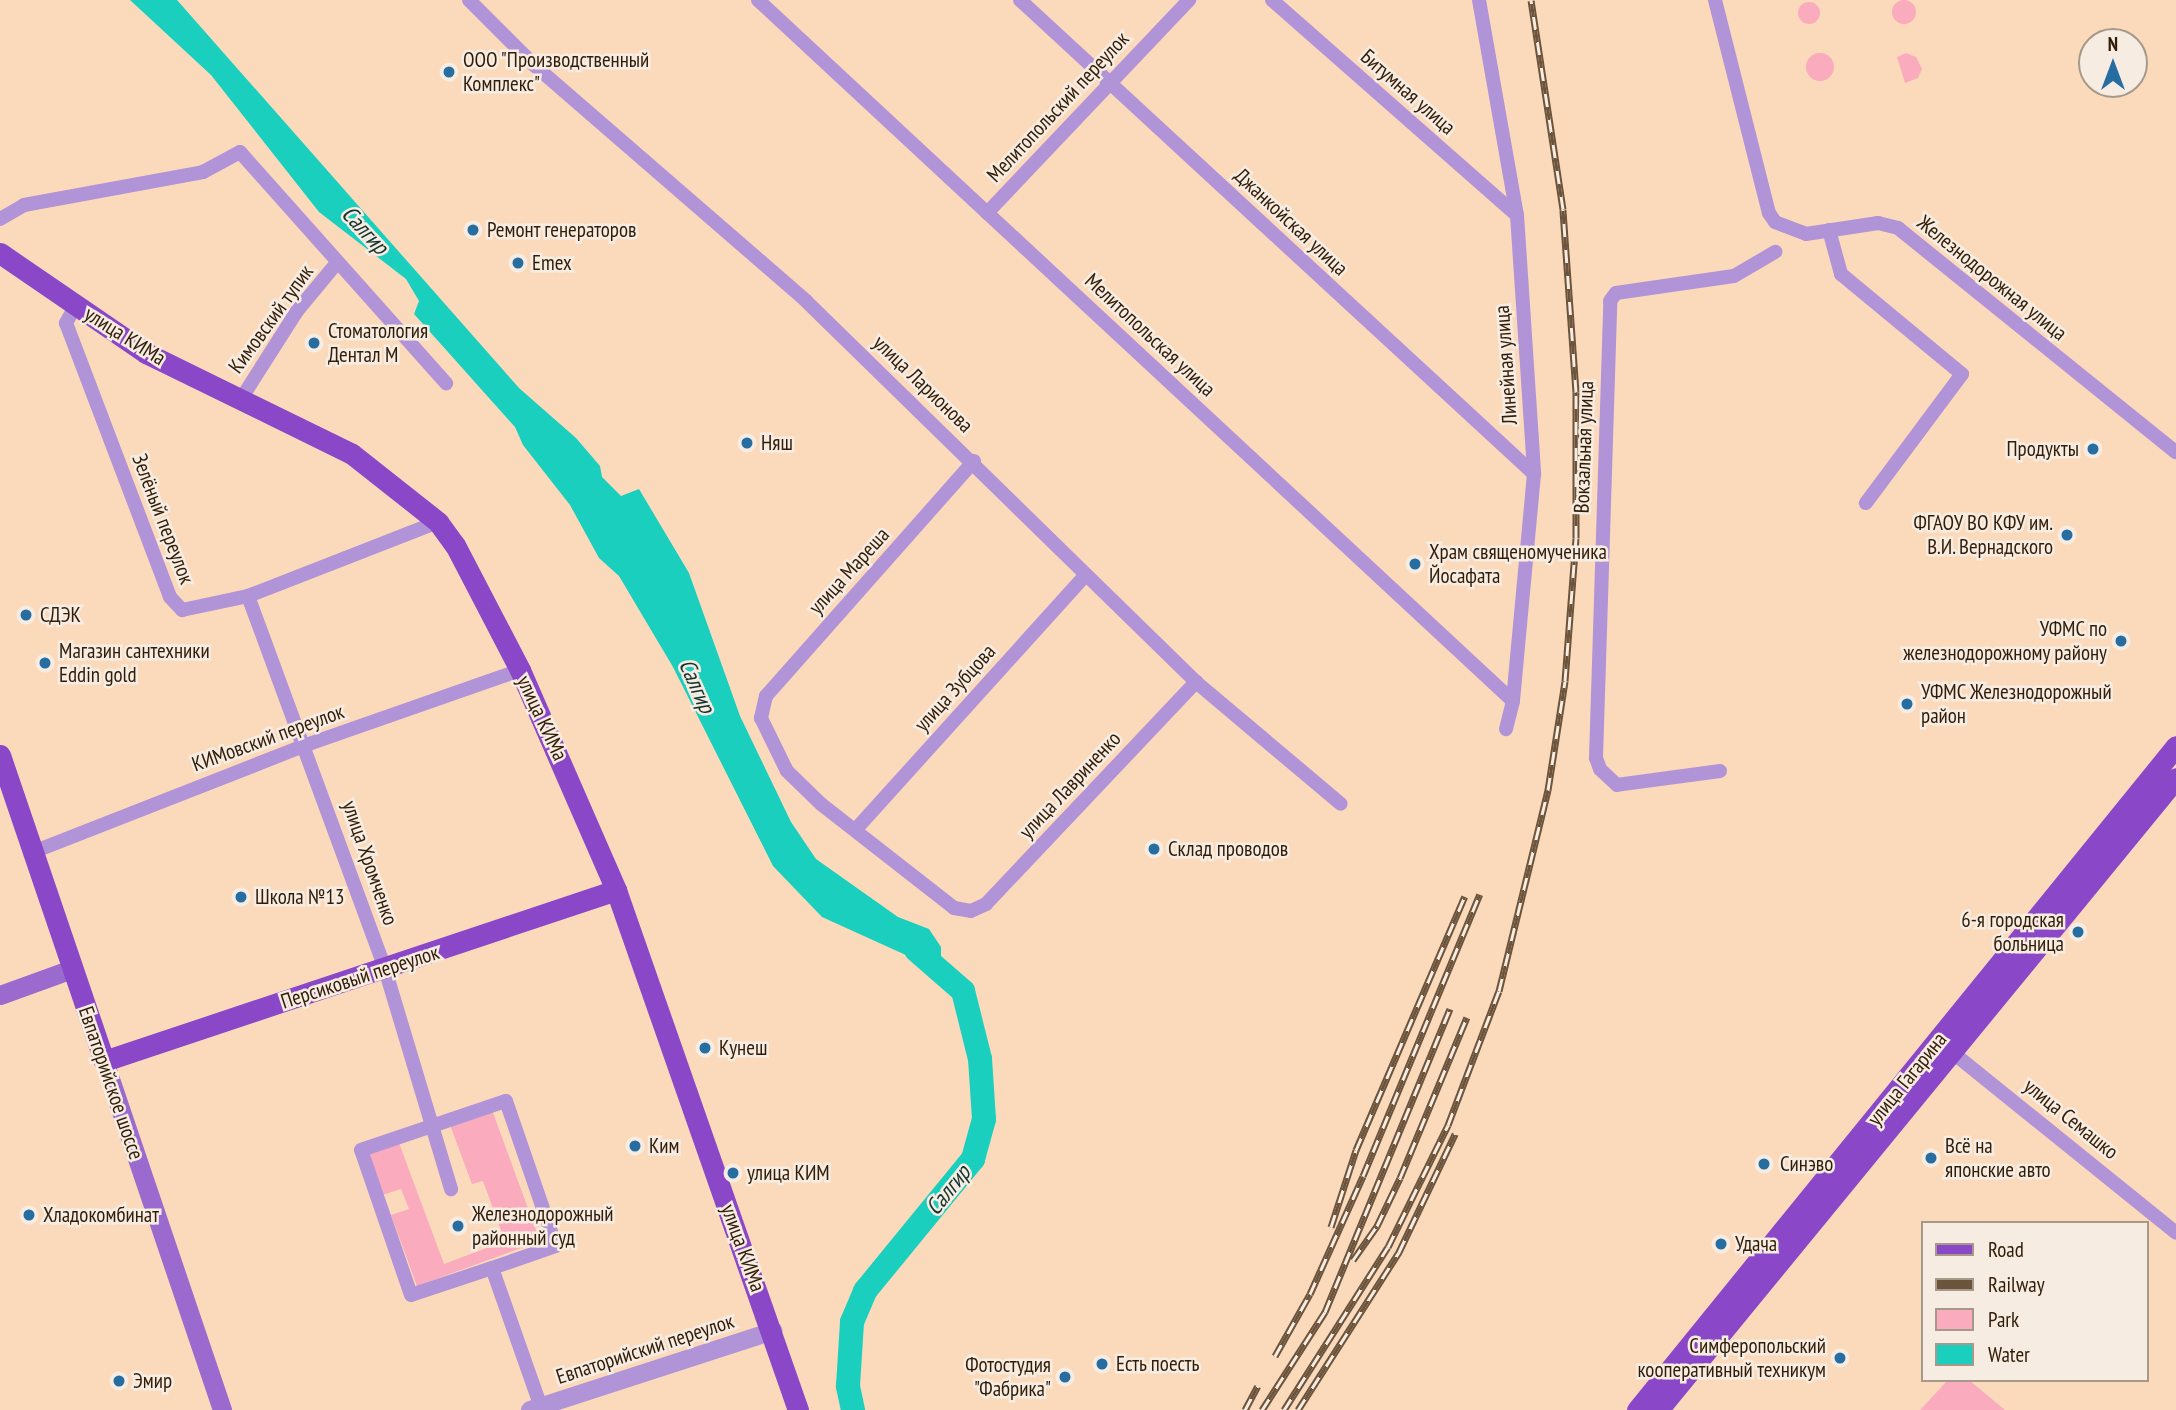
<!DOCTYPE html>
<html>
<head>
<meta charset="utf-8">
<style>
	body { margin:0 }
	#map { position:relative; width:2176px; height:1410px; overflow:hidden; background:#fbdabc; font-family:"PT Sans Narrow",sans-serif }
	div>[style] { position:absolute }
	.green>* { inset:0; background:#faabbd }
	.round { border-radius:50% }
	.water>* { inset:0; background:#1acfbe }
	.river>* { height:24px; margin:-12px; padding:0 12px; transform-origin:12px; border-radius:12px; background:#1acfbe }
	.minor>* { height:14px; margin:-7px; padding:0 7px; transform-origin:7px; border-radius:7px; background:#b193d7 }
	.tertiary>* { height:18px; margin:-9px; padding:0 9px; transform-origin:9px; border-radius:9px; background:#b193d7 }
	.secondary>* { height:19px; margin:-9.5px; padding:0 9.5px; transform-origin:9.5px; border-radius:9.5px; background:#9a6acf }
	.primary>* { height:21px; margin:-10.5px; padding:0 10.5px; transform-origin:10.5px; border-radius:10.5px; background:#8a48c8 }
	.rail>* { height:7px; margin-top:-3.5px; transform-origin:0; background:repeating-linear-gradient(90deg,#f7ece2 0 13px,#6b533c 0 26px); box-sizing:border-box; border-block:2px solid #6b533c }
	.dots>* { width:19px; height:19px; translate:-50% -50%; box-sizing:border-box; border:4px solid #f7ece2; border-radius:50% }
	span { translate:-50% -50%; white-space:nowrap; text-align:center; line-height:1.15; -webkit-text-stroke:5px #f7ece2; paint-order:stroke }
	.poi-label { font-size:21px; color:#301c07 }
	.left { translate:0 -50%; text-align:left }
	.right { translate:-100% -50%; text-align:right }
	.street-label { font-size:21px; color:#301c07 }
	.water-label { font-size:23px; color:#12332f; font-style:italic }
	.legend { position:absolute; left:1921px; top:1221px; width:228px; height:161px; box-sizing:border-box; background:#f7ece2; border:2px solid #a7998a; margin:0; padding:9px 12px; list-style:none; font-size:21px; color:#301c07 }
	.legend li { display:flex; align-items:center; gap:14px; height:35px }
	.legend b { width:35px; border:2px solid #a7998a }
	.north { position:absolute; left:2078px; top:28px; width:70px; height:70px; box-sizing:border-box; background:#f7ece2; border:2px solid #a7998a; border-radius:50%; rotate:0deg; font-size:19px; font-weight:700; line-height:28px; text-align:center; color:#301c07 }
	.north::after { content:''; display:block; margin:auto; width:24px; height:32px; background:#266da1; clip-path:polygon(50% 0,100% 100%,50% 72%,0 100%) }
</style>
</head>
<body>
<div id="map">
	<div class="green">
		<i class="round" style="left:1892px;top:0;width:24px;height:24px"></i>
		<i class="round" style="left:1798px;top:2px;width:22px;height:22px"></i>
		<i style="clip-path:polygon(1906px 53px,1916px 57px,1922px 69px,1918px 78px,1905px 83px,1897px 57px)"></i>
		<i class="round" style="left:1806px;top:53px;width:28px;height:28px"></i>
		<i style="clip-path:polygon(492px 1110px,540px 1241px,417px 1286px,391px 1215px,409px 1209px,401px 1189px,382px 1195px,367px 1154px,399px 1143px,444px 1264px,505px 1241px,483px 1181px,472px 1184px,450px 1125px)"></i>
		<i style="clip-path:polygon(1948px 1380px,1969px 1380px,2005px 1410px,1920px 1410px)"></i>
	</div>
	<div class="water">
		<i style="clip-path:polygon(130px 0,177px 0,519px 388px,576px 438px,600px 466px,602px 477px,621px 496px,639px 489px,689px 573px,740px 716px,791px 822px,816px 859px,898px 917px,929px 929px,941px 947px,941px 971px,822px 917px,773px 866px,673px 667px,619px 576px,599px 558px,570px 505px,523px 445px,515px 427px,414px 314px,419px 301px,406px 279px,319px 212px,211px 75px)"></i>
	</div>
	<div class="river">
		<i style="left:853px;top:1410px;width:25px;rotate:-102deg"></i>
		<i style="left:848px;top:1386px;width:64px;rotate:-86.4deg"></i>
		<i style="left:852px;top:1322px;width:34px;rotate:-67deg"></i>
		<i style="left:865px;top:1291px;width:171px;rotate:-50.7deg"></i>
		<i style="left:973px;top:1159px;width:41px;rotate:-74.6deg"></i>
		<i style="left:984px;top:1119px;width:60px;rotate:-93.8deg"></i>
		<i style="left:980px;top:1059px;width:70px;rotate:-104deg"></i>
		<i style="left:963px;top:991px;width:62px;rotate:-138.9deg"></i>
	</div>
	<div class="minor">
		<i style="left:469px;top:0;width:92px;rotate:45deg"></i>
		<i style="left:534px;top:65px;width:360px;rotate:40.9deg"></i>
		<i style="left:806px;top:301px;width:545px;rotate:44.33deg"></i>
		<i style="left:1196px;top:682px;width:189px;rotate:40.1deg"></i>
		<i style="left:758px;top:0;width:1030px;rotate:42.88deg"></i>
		<i style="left:1020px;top:0;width:699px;rotate:42.68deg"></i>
		<i style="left:1272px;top:0;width:326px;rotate:41.3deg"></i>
		<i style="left:1479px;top:0;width:218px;rotate:80deg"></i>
		<i style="left:1517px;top:215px;width:260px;rotate:86.2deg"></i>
		<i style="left:1534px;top:474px;width:228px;rotate:95.3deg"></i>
		<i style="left:1513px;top:701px;width:29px;rotate:104deg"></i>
		<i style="left:1715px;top:0;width:220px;rotate:75.8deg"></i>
		<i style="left:1769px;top:213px;width:11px;rotate:56deg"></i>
		<i style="left:1775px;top:222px;width:33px;rotate:21deg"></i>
		<i style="left:1806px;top:234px;width:73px;rotate:-8.7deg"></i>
		<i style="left:1878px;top:223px;width:21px;rotate:14deg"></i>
		<i style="left:1898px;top:228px;width:357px;rotate:38.9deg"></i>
		<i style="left:987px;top:213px;width:294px;rotate:-46.5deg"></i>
		<i style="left:0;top:219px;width:28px;rotate:-30deg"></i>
		<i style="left:24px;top:205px;width:182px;rotate:-10.4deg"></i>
		<i style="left:203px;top:172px;width:42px;rotate:-28.4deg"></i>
		<i style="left:240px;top:152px;width:310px;rotate:48.3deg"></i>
		<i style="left:1829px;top:230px;width:46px;rotate:74.7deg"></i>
		<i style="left:1841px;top:274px;width:157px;rotate:39.6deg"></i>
		<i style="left:1962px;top:374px;width:161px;rotate:126.7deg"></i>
		<i style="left:76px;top:305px;width:21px;rotate:119deg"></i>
		<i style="left:66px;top:323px;width:293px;rotate:69.2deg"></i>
		<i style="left:170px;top:597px;width:18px;rotate:47deg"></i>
		<i style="left:182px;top:610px;width:67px;rotate:-12deg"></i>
		<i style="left:248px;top:596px;width:204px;rotate:-21.3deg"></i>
		<i style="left:241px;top:399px;width:104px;rotate:-57.5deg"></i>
		<i style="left:297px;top:311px;width:61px;rotate:-50.3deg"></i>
		<i style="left:974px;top:461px;width:314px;rotate:131.5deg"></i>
		<i style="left:766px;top:696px;width:23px;rotate:103deg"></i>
		<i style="left:761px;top:718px;width:59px;rotate:63.9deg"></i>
		<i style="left:787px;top:771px;width:47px;rotate:44.1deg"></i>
		<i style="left:821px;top:804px;width:169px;rotate:38deg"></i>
		<i style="left:954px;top:908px;width:17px;rotate:10deg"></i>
		<i style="left:971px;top:911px;width:17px;rotate:-25deg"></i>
		<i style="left:986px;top:904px;width:306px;rotate:-46.6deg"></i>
		<i style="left:248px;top:596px;width:397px;rotate:69.8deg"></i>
		<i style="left:385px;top:969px;width:230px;rotate:73.3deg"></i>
		<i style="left:1720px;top:771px;width:104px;rotate:172.3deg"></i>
		<i style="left:1617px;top:785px;width:23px;rotate:-137deg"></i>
		<i style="left:1600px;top:769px;width:12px;rotate:-110deg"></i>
		<i style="left:1596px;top:758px;width:457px;rotate:-88.2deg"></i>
		<i style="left:1610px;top:301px;width:10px;rotate:-53deg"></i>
		<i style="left:1616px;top:293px;width:119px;rotate:-8.2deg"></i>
		<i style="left:1734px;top:276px;width:48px;rotate:-30.3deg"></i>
		<i style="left:857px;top:828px;width:338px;rotate:-47.9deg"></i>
		<i style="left:33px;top:852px;width:293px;rotate:-21.4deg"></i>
		<i style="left:306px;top:745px;width:227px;rotate:-19.3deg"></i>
		<i style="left:1947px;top:1048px;width:294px;rotate:38.9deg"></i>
		<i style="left:492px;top:1268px;width:85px;rotate:161.6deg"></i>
		<i style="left:411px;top:1295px;width:153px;rotate:-109deg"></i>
		<i style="left:361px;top:1150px;width:153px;rotate:-18.7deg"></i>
		<i style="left:506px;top:1101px;width:153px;rotate:71deg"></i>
		<i style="left:556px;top:1246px;width:68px;rotate:161deg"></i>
		<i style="left:492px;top:1268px;width:147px;rotate:70.6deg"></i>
	</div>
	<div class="tertiary">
		<i style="left:530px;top:1410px;width:256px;rotate:-18deg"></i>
	</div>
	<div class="secondary">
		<i style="left:0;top:995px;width:77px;rotate:-19.9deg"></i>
		<i style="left:104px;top:1061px;width:368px;rotate:71.3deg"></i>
	</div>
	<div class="primary">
		<i style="left:0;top:253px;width:177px;rotate:34.4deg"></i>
		<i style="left:146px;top:353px;width:229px;rotate:26.1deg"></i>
		<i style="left:352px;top:454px;width:110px;rotate:38.3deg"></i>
		<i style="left:438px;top:522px;width:29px;rotate:54deg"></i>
		<i style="left:455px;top:545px;width:141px;rotate:62.5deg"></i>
		<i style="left:520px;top:670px;width:240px;rotate:66.4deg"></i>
		<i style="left:616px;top:890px;width:551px;rotate:70.71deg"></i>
		<i style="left:0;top:755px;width:323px;rotate:71.2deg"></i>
		<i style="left:104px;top:1061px;width:540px;rotate:-18.47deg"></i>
		<i style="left:1637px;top:1410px;width:855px;rotate:-50.93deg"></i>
		<i style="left:1658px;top:1410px;width:817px;rotate:-50.66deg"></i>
	</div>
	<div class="rail">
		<i style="left:1331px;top:1227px;width:81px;rotate:-72deg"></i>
		<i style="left:1356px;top:1150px;width:276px;rotate:-66.8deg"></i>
		<i style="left:1353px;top:1260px;width:42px;rotate:-54.8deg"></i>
		<i style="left:1377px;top:1226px;width:53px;rotate:-64.4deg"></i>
		<i style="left:1400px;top:1178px;width:174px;rotate:-67.4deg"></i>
		<i style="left:1275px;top:1356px;width:71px;rotate:-60.6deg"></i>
		<i style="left:1310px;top:1294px;width:129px;rotate:-65.8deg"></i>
		<i style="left:1363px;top:1176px;width:305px;rotate:-67.5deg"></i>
		<i style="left:1245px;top:1410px;width:27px;rotate:-62deg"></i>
		<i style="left:1262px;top:1410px;width:117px;rotate:-57.3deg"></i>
		<i style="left:1325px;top:1312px;width:328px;rotate:-67.6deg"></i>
		<i style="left:1284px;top:1410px;width:193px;rotate:-57.5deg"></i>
		<i style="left:1388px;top:1247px;width:136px;rotate:-63.8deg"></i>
		<i style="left:1448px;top:1125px;width:143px;rotate:-69.2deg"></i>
		<i style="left:1499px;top:991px;width:207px;rotate:-76.3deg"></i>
		<i style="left:1548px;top:790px;width:110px;rotate:-81.1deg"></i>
		<i style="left:1565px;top:681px;width:143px;rotate:-85.6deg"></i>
		<i style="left:1576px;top:538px;width:146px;rotate:-90deg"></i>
		<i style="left:1576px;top:392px;width:183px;rotate:-94.1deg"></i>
		<i style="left:1563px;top:209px;width:211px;rotate:-98.7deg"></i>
		<i style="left:1298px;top:1410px;width:188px;rotate:-57.4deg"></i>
		<i style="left:1399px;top:1252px;width:131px;rotate:-64.6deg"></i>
	</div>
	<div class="dots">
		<i style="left:449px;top:72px;background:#266da1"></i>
		<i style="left:473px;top:230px;background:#266da1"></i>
		<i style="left:518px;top:263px;background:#266da1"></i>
		<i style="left:314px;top:343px;background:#266da1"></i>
		<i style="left:747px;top:443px;background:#266da1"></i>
		<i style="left:2093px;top:449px;background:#266da1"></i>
		<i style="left:2067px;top:535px;background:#266da1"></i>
		<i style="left:1415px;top:564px;background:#266da1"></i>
		<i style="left:26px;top:615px;background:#266da1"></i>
		<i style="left:2121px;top:641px;background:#266da1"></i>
		<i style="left:45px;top:663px;background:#266da1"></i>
		<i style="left:1907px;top:704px;background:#266da1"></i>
		<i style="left:1154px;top:849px;background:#266da1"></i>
		<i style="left:241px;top:897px;background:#266da1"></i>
		<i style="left:2078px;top:932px;background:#266da1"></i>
		<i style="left:705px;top:1048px;background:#266da1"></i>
		<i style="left:635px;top:1146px;background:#266da1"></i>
		<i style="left:1931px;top:1158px;background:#266da1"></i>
		<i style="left:1764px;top:1164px;background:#266da1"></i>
		<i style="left:733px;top:1173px;background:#266da1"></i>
		<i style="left:29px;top:1215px;background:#266da1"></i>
		<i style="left:458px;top:1226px;background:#266da1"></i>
		<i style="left:1721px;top:1244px;background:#266da1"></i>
		<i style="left:1840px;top:1358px;background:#266da1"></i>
		<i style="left:1102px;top:1364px;background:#266da1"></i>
		<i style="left:1065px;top:1377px;background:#266da1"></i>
		<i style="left:119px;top:1381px;background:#266da1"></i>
	</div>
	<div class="poi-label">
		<span class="left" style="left:463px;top:72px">ООО "Производственный<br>Комплекс"</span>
		<span class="left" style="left:487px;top:230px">Ремонт генераторов</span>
		<span class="left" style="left:532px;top:263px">Emex</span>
		<span class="left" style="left:328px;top:343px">Стоматология<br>Дентал М</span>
		<span class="left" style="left:761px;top:443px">Няш</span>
		<span class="right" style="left:2079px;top:449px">Продукты</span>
		<span class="right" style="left:2053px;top:535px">ФГАОУ ВО КФУ им.<br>В.И. Вернадского</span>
		<span class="left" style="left:1429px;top:564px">Храм священомученика<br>Йосафата</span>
		<span class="left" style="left:40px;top:615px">СДЭК</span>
		<span class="right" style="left:2107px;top:641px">УФМС по<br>железнодорожному району</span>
		<span class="left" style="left:59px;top:663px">Магазин сантехники<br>Eddin gold</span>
		<span class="left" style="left:1921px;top:704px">УФМС Железнодорожный<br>район</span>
		<span class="left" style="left:1168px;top:849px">Склад проводов</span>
		<span class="left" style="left:255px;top:897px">Школа №13</span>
		<span class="right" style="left:2064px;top:932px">6-я городская<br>больница</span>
		<span class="left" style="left:719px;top:1048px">Кунеш</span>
		<span class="left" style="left:649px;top:1146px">Ким</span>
		<span class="left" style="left:1945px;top:1158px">Всё на<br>японские авто</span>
		<span class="left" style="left:1780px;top:1164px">Синэво</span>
		<span class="left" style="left:747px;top:1173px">улица КИМ</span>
		<span class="left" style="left:472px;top:1226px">Железнодорожный<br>районный суд</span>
		<span class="left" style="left:43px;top:1215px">Хладокомбинат</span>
		<span class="left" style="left:1735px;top:1244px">Удача</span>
		<span class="right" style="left:1826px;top:1358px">Симферопольский<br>кооперативный техникум</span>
		<span class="left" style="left:1116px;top:1364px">Есть поесть</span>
		<span class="right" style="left:1051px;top:1377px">Фотостудия<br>"Фабрика"</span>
		<span class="left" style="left:133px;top:1381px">Эмир</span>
	</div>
	<div class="street-label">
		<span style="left:1408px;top:92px;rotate:41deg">Битумная улица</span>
		<span style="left:1058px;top:107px;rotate:-47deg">Мелитопольский переулок</span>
		<span style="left:1291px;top:222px;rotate:43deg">Джанкойская улица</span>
		<span style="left:1992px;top:278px;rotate:39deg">Железнодорожная улица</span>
		<span style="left:271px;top:319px;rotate:-54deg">Кимовский тупик</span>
		<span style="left:1150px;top:335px;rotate:43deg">Мелитопольская улица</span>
		<span style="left:125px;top:336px;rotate:32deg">улица КИМа</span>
		<span style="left:1506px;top:365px;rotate:-94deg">Линейная улица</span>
		<span style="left:923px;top:384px;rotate:44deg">улица Ларионова</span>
		<span style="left:1584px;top:447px;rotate:-88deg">Вокзальная улица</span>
		<span style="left:163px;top:519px;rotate:69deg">Зелёный переулок</span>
		<span style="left:849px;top:571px;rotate:-48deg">улица Мареша</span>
		<span style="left:955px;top:688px;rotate:-48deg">улица Зубцова</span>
		<span style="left:542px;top:718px;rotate:65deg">улица КИМа</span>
		<span style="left:268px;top:738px;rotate:-20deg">КИМовский переулок</span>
		<span style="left:1070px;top:785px;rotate:-47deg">улица Лавриненко</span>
		<span style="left:370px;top:863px;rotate:71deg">улица Хромченко</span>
		<span style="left:360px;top:977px;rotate:-18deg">Персиковый переулок</span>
		<span style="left:1907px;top:1079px;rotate:-51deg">улица Гагарина</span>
		<span style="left:111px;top:1083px;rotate:71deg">Евпаторийское шоссе</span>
		<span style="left:2071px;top:1119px;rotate:39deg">улица Семашко</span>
		<span style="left:743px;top:1248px;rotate:70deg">улица КИМа</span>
		<span style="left:645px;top:1349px;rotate:-18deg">Евпаторийский переулок</span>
	</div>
	<div class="water-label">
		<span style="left:365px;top:230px;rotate:47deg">Салгир</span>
		<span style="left:697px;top:686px;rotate:66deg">Салгир</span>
		<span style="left:948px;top:1190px;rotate:-51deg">Салгир</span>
	</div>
	<ul class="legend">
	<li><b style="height:9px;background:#8a48c8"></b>Road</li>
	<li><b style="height:9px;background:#6b533c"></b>Railway</li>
	<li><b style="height:19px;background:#faabbd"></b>Park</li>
	<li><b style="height:19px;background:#1acfbe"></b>Water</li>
	</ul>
	<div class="north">N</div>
</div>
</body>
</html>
